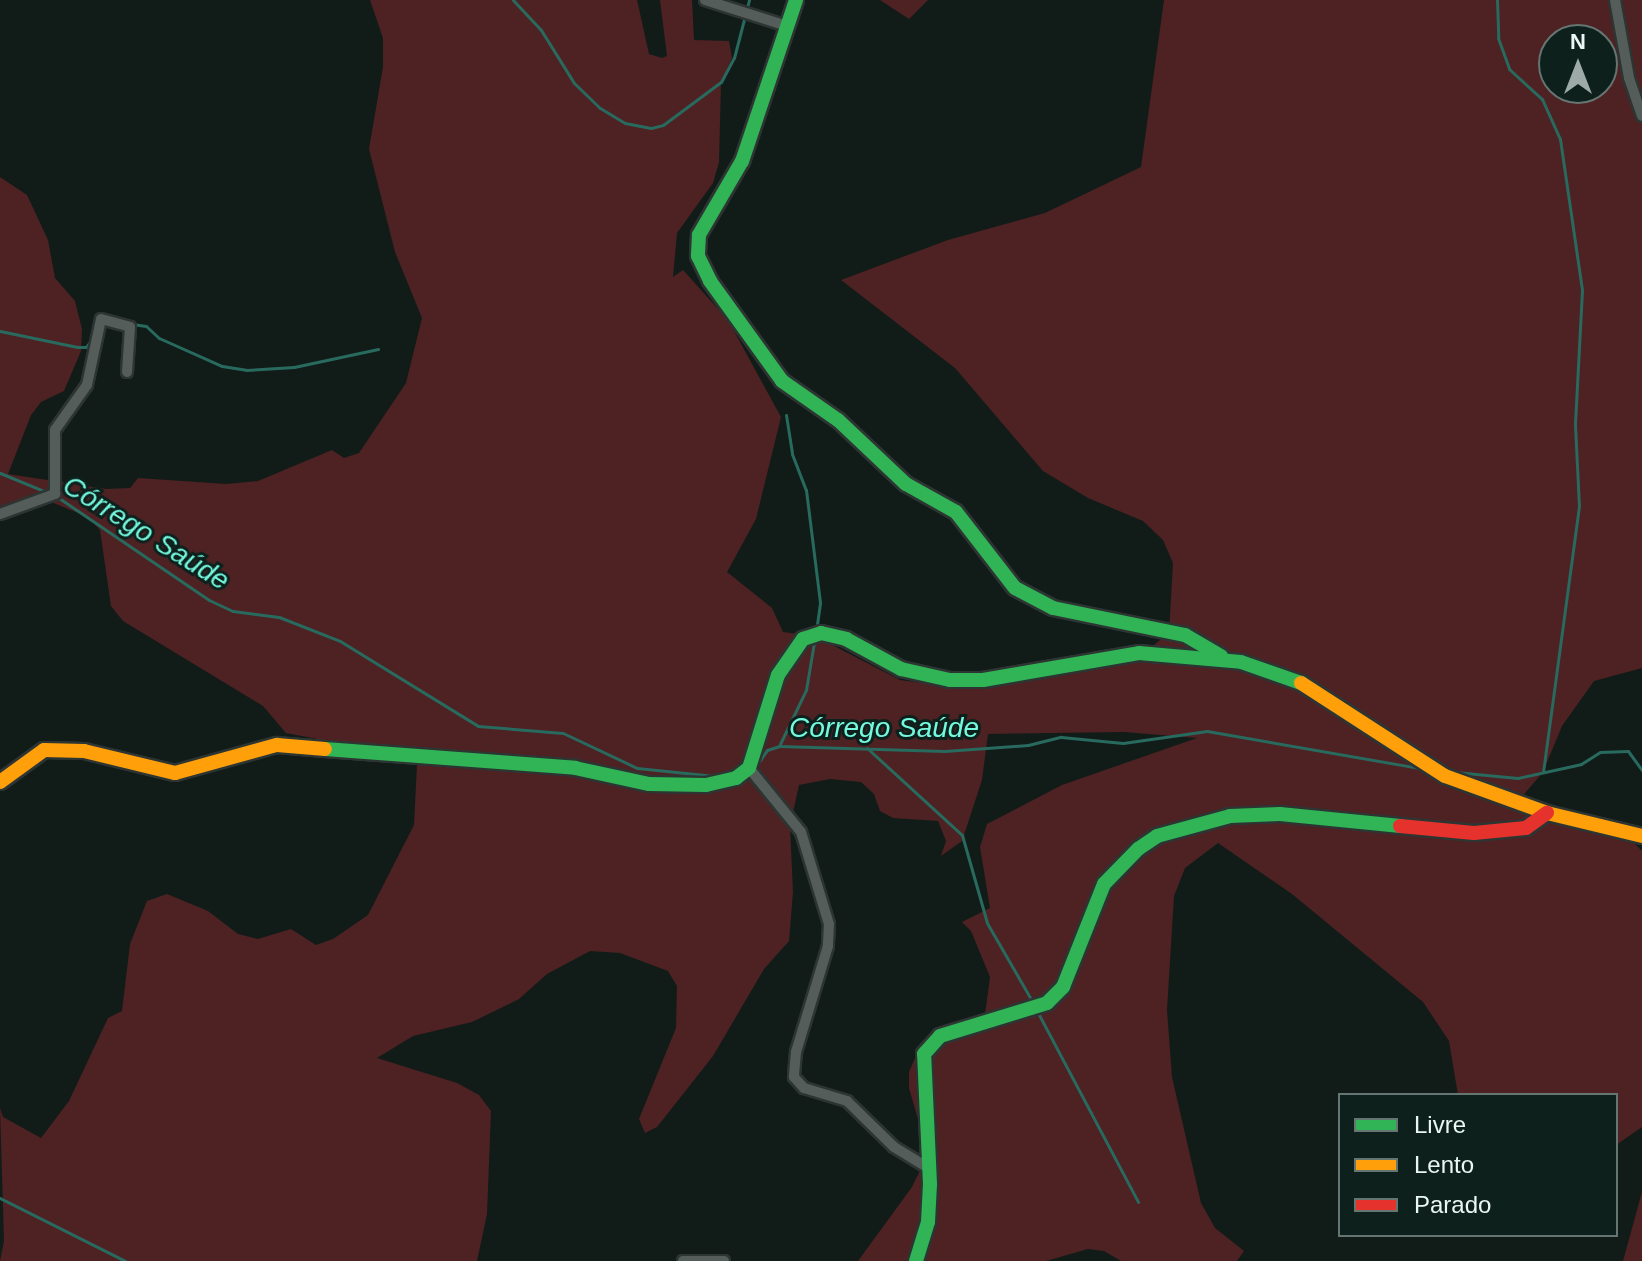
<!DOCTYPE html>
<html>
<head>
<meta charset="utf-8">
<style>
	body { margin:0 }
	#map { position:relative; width:1642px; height:1261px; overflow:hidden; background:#111c19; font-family:Arial,sans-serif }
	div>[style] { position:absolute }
	.green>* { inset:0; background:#4e2123 }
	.stream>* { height:3px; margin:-1.5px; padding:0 1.5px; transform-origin:1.5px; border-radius:1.5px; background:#286a5e }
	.roads { filter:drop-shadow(2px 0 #2d3533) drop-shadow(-2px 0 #2d3533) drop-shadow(0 2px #2d3533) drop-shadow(0 -2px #2d3533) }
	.street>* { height:10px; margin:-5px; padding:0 5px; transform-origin:5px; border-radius:5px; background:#555d5b }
	.fast>* { height:14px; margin:-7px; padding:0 7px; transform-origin:7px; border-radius:7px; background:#30b455 }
	.slow>* { height:14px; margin:-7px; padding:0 7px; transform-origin:7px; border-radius:7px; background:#ff9f0a }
	.jam>* { height:14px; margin:-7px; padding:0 7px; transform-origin:7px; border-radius:7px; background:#e5322d }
	span { translate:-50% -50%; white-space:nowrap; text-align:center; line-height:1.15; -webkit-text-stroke:6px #0d201c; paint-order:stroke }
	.water-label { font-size:28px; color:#74f9df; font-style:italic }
	.legend { position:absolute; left:1338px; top:1093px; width:280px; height:144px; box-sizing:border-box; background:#0d201c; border:2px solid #657672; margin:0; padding:10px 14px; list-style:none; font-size:24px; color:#eaf6f3 }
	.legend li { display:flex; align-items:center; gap:16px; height:40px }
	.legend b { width:40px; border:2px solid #657672 }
	.north { position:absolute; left:1538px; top:24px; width:80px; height:80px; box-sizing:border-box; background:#0d201c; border:2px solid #657672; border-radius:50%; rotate:0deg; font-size:22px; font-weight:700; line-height:32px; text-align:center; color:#eaf6f3 }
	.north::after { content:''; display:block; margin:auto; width:28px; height:36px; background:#9eaaa7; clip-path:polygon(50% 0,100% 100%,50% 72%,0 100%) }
</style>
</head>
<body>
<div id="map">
	<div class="green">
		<i style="clip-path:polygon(evenodd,370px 0,637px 0,649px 54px,662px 58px,667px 56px,660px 0,692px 0,694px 40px,729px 41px,732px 58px,721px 83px,719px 162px,713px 183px,677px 233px,673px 277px,683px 270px,728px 320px,781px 417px,756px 519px,727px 572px,772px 608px,783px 632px,815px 636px,900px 680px,938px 685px,1017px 683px,1145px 652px,1169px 633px,1173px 563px,1163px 540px,1143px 521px,1088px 498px,1043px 471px,955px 368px,841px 280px,948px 240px,1045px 213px,1141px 167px,1164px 0,1642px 0,1642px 668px,1594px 681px,1562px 726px,1543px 772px,1520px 799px,1509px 801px,1534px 819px,1627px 836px,1642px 851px,1642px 1127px,1616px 1145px,1616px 1095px,1458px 1095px,1449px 1041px,1423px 1002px,1292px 894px,1218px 843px,1185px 868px,1174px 896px,1167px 1010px,1172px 1077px,1201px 1203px,1215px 1228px,1244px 1251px,1237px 1261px,1121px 1261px,1104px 1251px,1088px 1249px,1046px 1261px,858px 1261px,912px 1187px,928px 1154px,909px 1088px,909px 1072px,918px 1051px,930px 1040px,984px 1022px,990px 977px,971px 931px,962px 922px,990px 908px,980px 847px,987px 824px,1062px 785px,1197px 738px,1124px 732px,988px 734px,982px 780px,962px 841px,941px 856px,946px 841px,938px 821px,893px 818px,880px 811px,874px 794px,861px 782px,830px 779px,799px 785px,790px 826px,793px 892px,789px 941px,764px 969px,713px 1056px,657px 1127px,645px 1133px,639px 1119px,676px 1028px,677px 986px,668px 971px,620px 953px,590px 951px,547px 974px,519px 999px,472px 1022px,413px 1036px,377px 1058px,457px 1083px,479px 1095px,491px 1111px,487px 1214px,477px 1261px,0 1261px,4px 1241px,0 1108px,3px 1117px,41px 1138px,69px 1101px,108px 1018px,122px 1011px,130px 944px,147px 901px,167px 894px,208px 911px,238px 934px,258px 939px,291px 929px,316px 945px,333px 939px,368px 915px,414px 825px,417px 764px,401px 755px,286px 733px,263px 706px,123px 621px,111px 606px,100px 530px,88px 517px,51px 502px,0 510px,0 177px,27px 195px,48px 240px,55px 278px,75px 301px,82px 329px,81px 351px,64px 391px,41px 402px,31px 415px,8px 474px,106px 489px,130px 488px,138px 478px,226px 484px,258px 481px,332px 450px,344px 458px,359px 453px,406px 383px,422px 318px,395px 252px,369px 149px,383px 67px,383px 38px,370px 0,1554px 40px,1602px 40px,1602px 88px,1554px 88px,1554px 40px)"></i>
		<i style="clip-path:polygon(880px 0,928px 0,909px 19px)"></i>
		<i style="clip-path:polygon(1642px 1192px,1642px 1261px,1623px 1261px)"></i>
	</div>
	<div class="stream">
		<i style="left:513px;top:0;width:41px;rotate:47deg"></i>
		<i style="left:541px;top:30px;width:62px;rotate:58.1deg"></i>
		<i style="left:574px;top:83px;width:36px;rotate:44deg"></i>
		<i style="left:600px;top:108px;width:29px;rotate:31deg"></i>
		<i style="left:625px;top:123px;width:26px;rotate:11deg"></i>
		<i style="left:651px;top:128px;width:12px;rotate:-14deg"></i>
		<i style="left:663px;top:125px;width:72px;rotate:-36.6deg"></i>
		<i style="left:721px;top:82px;width:27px;rotate:-62deg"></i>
		<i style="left:734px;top:58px;width:60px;rotate:-75.5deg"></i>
		<i style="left:1497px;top:0;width:38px;rotate:88deg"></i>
		<i style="left:1498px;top:38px;width:33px;rotate:70deg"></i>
		<i style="left:1509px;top:69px;width:45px;rotate:42.3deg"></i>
		<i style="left:1542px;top:99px;width:44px;rotate:65.8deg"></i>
		<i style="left:1560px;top:139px;width:153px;rotate:81.7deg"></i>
		<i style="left:1582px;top:290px;width:135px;rotate:93deg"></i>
		<i style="left:1575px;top:425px;width:81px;rotate:87.2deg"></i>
		<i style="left:1579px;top:506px;width:268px;rotate:97.7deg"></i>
		<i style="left:132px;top:324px;width:14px;rotate:8deg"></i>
		<i style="left:146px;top:326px;width:18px;rotate:43deg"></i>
		<i style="left:159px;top:338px;width:69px;rotate:24deg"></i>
		<i style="left:222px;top:366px;width:24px;rotate:9deg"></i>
		<i style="left:246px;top:370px;width:48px;rotate:-3.6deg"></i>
		<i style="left:294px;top:367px;width:86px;rotate:-12.1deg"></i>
		<i style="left:0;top:331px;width:79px;rotate:11.7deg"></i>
		<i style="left:77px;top:347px;width:9px"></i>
		<i style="left:86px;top:347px;width:11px;rotate:-52deg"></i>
		<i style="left:786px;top:415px;width:39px;rotate:81deg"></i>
		<i style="left:792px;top:454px;width:39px;rotate:69deg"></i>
		<i style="left:806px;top:490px;width:114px;rotate:82.9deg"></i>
		<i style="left:820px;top:603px;width:28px;rotate:98deg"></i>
		<i style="left:0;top:473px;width:53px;rotate:22.2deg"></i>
		<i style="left:56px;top:496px;width:185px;rotate:34.2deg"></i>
		<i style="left:209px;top:600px;width:26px;rotate:25deg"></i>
		<i style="left:233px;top:611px;width:46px;rotate:7.4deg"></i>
		<i style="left:279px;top:617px;width:66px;rotate:21.5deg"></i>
		<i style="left:340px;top:641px;width:162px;rotate:31.6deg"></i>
		<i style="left:478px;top:726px;width:85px;rotate:4.7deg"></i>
		<i style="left:563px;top:733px;width:82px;rotate:25.3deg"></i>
		<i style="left:637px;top:768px;width:78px;rotate:5.9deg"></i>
		<i style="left:780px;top:744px;width:60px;rotate:-64.3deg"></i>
		<i style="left:806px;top:690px;width:49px;rotate:-80.5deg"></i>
		<i style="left:867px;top:748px;width:129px;rotate:42.5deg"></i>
		<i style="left:962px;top:835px;width:91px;rotate:74.1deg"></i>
		<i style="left:987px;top:923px;width:90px;rotate:60deg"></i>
		<i style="left:758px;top:763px;width:16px;rotate:-55deg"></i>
		<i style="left:767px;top:750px;width:13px;rotate:-18deg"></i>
		<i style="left:779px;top:746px;width:166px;rotate:1.7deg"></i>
		<i style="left:945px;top:751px;width:83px;rotate:-4.1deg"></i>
		<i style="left:1028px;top:745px;width:34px;rotate:-14deg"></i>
		<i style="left:1061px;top:737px;width:62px;rotate:5.5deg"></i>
		<i style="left:1123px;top:743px;width:85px;rotate:-8.1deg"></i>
		<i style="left:1207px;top:731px;width:216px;rotate:9.9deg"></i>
		<i style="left:1455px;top:772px;width:63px;rotate:5.4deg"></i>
		<i style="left:1518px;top:778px;width:65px;rotate:-12.5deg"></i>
		<i style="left:1581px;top:764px;width:22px;rotate:-32deg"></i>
		<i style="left:1600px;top:752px;width:28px;rotate:-2deg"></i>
		<i style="left:1628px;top:751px;width:24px;rotate:54deg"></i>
		<i style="left:1037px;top:1011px;width:216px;rotate:62.1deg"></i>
		<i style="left:0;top:1198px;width:140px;rotate:26.7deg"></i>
	</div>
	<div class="roads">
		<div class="street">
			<i style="left:705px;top:0;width:86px;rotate:17.6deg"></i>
			<i style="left:1615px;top:0;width:79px;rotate:79.8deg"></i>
			<i style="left:1629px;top:78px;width:40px;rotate:71.1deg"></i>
			<i style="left:0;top:514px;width:59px;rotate:-20deg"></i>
			<i style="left:55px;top:494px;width:64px;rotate:-90deg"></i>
			<i style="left:55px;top:430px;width:55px;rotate:-54.6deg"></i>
			<i style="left:87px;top:385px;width:67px;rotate:-78deg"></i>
			<i style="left:101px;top:319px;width:30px;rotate:15deg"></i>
			<i style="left:130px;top:327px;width:45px;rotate:93.8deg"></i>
			<i style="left:749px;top:768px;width:82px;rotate:50.9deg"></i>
			<i style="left:801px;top:832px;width:96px;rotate:73.1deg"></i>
			<i style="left:829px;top:924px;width:22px;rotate:93deg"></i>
			<i style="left:828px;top:946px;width:111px;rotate:106.8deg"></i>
			<i style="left:796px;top:1052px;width:25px;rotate:95deg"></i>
			<i style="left:794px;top:1077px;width:15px;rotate:48deg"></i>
			<i style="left:804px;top:1088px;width:45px;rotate:16.8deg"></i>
			<i style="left:847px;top:1101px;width:66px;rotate:44.4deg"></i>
			<i style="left:894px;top:1147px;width:42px;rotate:31.4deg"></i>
			<i style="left:683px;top:1261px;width:41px"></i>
		</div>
		<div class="fast">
			<i style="left:796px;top:0;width:170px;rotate:108.5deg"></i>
			<i style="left:742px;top:161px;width:86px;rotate:120.2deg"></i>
			<i style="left:699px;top:235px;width:21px;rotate:93deg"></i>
			<i style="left:698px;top:256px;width:28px;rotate:64deg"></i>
			<i style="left:710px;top:281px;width:123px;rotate:54.2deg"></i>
			<i style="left:782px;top:381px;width:68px;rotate:34.9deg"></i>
			<i style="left:838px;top:420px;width:93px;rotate:43.3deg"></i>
			<i style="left:906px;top:484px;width:57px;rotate:29.2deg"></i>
			<i style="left:956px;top:512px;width:96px;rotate:52.2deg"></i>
			<i style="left:1015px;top:588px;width:43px;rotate:27.8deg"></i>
			<i style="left:1053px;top:608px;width:135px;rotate:11.6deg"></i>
			<i style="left:1185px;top:635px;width:42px;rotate:30.3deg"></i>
			<i style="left:325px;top:749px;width:251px;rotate:4.3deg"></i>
			<i style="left:575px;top:768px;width:76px;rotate:12.2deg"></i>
			<i style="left:649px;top:784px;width:57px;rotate:1deg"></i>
			<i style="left:706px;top:785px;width:31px;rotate:-13deg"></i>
			<i style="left:736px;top:778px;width:16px;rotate:-38deg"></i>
			<i style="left:749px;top:768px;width:97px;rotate:-72.7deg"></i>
			<i style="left:778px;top:675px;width:44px;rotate:-55.2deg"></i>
			<i style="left:803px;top:639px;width:19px;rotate:-18deg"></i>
			<i style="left:821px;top:633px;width:26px;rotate:13deg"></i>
			<i style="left:846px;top:639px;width:63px;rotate:28.6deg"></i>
			<i style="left:901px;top:669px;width:50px;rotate:12.7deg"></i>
			<i style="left:950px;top:680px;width:33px"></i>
			<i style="left:983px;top:680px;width:158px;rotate:-9.8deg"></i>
			<i style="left:1139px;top:653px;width:102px;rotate:5deg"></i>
			<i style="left:1241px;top:662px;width:64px;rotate:19.3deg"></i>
			<i style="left:916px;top:1261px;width:41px;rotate:-72.9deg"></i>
			<i style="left:928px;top:1222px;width:38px;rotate:-87deg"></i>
			<i style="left:930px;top:1184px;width:130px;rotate:-92.6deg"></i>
			<i style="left:924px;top:1054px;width:24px;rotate:-48deg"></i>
			<i style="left:940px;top:1036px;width:112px;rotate:-17.1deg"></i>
			<i style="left:1047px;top:1003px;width:23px;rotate:-45deg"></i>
			<i style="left:1063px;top:987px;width:111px;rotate:-68.3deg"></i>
			<i style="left:1104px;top:884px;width:49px;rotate:-45.8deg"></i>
			<i style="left:1138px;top:849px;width:23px;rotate:-34deg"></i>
			<i style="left:1157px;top:836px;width:76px;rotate:-15.3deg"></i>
			<i style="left:1230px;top:816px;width:50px;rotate:-2.3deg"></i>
			<i style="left:1280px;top:814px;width:121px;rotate:5.7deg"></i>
		</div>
		<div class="slow">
			<i style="left:1301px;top:683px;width:171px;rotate:32.9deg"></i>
			<i style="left:1445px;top:776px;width:109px;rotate:19.9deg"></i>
			<i style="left:1547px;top:813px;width:98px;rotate:13.6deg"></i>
			<i style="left:0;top:782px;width:54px;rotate:-36deg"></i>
			<i style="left:44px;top:750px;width:40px;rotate:1.4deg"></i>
			<i style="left:84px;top:751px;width:94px;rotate:13.6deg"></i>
			<i style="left:175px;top:773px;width:106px;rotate:-15.4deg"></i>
			<i style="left:277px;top:745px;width:48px;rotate:4.8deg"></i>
		</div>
		<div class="jam">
			<i style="left:1400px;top:826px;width:74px;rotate:5.4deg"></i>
			<i style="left:1474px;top:833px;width:52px;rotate:-5.5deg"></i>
			<i style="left:1526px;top:828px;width:26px;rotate:-36deg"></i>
		</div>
	</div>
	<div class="water-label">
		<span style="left:146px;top:533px;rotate:32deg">Córrego Saúde</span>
		<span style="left:884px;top:728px">Córrego Saúde</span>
	</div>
	<ul class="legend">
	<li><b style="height:10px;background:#30b455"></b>Livre</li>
	<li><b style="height:10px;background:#ff9f0a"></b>Lento</li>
	<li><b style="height:10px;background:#e5322d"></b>Parado</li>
	</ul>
	<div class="north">N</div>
</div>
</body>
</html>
